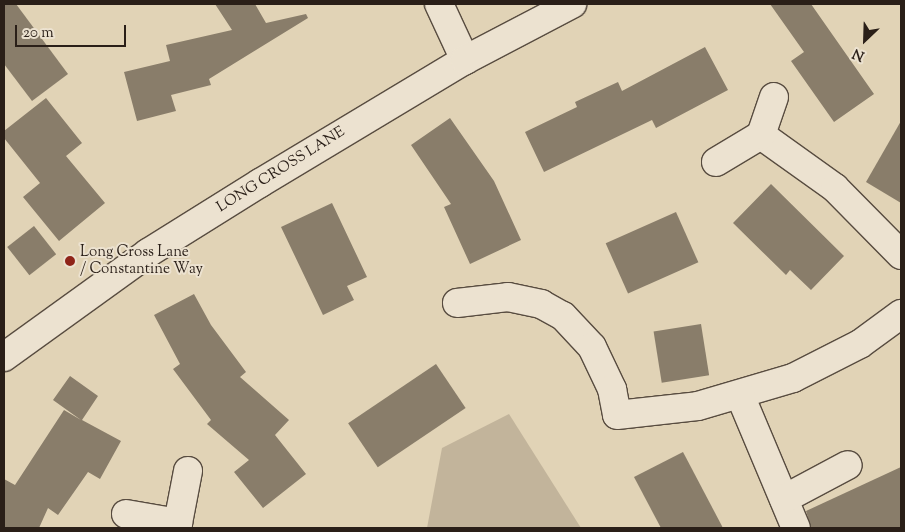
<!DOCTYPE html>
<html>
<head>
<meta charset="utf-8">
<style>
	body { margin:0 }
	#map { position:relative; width:905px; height:532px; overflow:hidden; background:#e1d3b6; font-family:"Sorts Mill Goudy",serif }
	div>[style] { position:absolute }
	.green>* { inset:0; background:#c2b49b }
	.building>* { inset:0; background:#897d6a; transform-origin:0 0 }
	.roads { filter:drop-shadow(1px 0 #584c40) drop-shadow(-1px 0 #584c40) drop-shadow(0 1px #584c40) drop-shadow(0 -1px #584c40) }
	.street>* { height:28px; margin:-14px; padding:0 14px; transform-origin:14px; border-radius:14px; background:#ece2d0 }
	.dots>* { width:14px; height:14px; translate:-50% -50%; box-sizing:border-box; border:2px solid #ece2d0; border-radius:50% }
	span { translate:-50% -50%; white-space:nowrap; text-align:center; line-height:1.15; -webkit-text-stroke:4px #ece2d0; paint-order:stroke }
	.street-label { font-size:15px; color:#2a1f18 }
	.poi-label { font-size:15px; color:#2a1f18 }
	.left { translate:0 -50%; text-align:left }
	.frame { position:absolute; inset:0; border:5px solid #2a1f18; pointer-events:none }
	.north { position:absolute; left:840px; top:15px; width:50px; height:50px; -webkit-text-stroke:4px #ece2d0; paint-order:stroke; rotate:204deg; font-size:14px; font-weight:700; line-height:20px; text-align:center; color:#2a1f18 }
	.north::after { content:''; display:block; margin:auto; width:18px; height:22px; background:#2a1f18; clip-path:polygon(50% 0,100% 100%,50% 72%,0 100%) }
	.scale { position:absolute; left:15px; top:25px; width:111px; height:22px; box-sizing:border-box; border:2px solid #2a1f18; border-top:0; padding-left:6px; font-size:15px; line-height:18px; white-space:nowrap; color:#2a1f18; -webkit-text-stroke:4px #ece2d0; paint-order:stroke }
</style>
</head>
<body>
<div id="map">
	<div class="green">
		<i style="clip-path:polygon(509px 414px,581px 528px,427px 528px,442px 448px)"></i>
	</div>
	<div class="building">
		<i style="clip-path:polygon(4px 4px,16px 4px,68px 74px,32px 101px,4px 64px)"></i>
		<i style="clip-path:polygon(215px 4px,255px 4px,266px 23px,306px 14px,308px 18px,209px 79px,211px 85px,171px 95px,176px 111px,137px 121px,124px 72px,170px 61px,166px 45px,232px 30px)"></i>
		<i style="clip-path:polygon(770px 4px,811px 4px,874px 94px,834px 122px,791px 61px,804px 52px)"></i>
		<i style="clip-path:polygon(705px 47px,728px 90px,656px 128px,652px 120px,544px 172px,525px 132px,577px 107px,575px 102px,618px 82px,622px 91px)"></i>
		<i style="clip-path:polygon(46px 98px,82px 143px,66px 156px,105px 203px,59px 241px,23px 197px,40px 183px,4px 138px,4px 131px)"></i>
		<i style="clip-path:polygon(450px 118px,494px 181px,521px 240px,470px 264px,444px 207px,451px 204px,411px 145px)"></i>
		<i style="clip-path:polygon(901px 121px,901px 203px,866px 182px)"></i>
		<i style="clip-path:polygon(771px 184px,844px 256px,811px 290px,790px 270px,786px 275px,733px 223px)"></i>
		<i style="clip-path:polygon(332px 203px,367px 277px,347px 286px,354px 300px,323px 315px,281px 227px)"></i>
		<i style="left:676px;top:212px;width:55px;height:77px;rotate:66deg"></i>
		<i style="left:34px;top:226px;width:36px;height:34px;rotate:52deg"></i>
		<i style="clip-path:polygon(194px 294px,211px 325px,246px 372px,240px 377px,289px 420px,275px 435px,306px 474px,263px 508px,234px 472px,249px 460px,207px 424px,211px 420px,173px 369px,180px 364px,154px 315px)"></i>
		<i style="left:701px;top:324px;width:52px;height:48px;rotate:81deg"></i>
		<i style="left:436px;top:364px;width:53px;height:106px;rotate:56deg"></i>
		<i style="clip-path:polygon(70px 376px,98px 396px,82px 420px,121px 441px,100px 479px,88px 472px,58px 515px,48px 508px,39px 528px,4px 528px,4px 479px,15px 485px,64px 410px,81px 420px,53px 400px)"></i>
		<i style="clip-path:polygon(683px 452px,723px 528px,661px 528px,634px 477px)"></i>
		<i style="clip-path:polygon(901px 467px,901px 528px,811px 528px,806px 511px)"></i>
	</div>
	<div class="roads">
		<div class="street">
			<i style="left:439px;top:4px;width:62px;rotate:65.1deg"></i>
			<i style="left:761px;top:135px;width:91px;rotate:35.6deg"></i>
			<i style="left:835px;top:188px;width:94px;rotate:45.4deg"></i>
			<i style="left:716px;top:162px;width:52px;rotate:-31deg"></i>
			<i style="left:761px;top:135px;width:40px;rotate:-71.1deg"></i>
			<i style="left:457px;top:303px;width:51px;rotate:-6.7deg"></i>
			<i style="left:508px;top:297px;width:34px;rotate:12deg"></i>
			<i style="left:541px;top:304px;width:25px;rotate:29deg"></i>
			<i style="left:563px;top:316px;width:42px;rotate:46.9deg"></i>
			<i style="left:592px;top:347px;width:47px;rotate:64.5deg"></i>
			<i style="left:612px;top:389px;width:26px;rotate:79deg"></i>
			<i style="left:617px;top:415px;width:81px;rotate:-6.3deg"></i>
			<i style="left:698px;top:406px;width:99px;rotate:-16.4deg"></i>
			<i style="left:793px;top:378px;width:75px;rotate:-26.9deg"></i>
			<i style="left:860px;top:344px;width:51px;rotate:-36.2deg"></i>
			<i style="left:4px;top:357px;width:178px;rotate:-35.8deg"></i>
			<i style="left:148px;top:253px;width:132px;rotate:-32deg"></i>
			<i style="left:260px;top:183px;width:239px;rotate:-31deg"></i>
			<i style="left:465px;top:60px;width:121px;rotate:-27.6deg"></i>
			<i style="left:740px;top:395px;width:144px;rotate:67.2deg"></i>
			<i style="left:784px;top:499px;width:72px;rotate:-28deg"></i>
			<i style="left:126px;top:514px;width:53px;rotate:9.8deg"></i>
			<i style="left:178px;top:523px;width:53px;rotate:-79.1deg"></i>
		</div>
	</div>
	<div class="dots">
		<i style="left:70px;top:261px;background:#8f2418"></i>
	</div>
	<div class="street-label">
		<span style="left:281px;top:170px;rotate:-32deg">LONG CROSS LANE</span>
	</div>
	<div class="poi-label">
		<span class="left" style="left:80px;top:261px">Long Cross Lane<br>/ Constantine Way</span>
	</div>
	<div class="frame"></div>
	<div class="north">N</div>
	<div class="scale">20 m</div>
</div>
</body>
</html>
